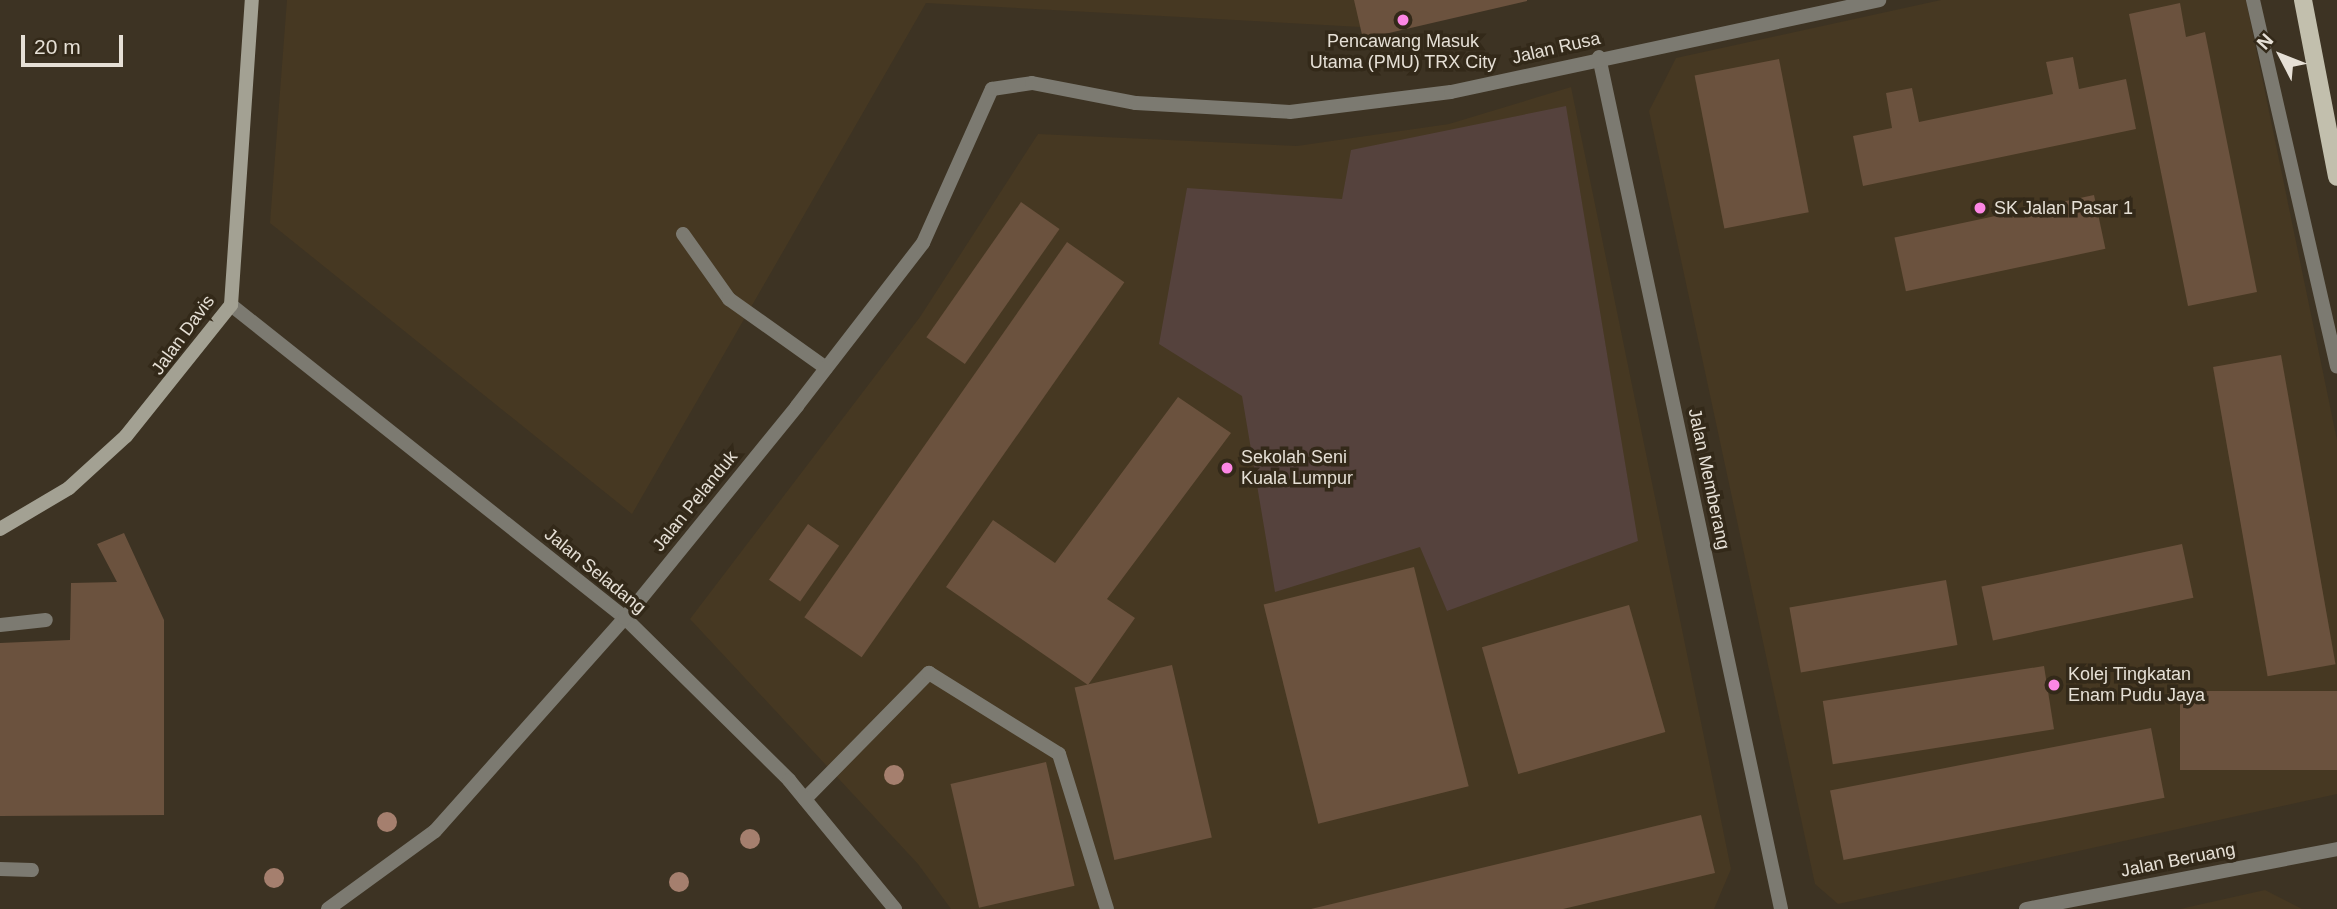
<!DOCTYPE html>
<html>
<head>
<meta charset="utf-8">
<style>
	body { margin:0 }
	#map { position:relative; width:2337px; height:909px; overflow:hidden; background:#3d3323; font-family:Helvetica,sans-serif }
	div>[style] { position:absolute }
	.built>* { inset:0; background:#463822 }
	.green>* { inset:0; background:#55423d }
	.building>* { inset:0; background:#6b523e; transform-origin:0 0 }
	.service>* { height:14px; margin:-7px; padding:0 7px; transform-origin:7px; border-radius:7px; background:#7c7a71 }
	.minor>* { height:14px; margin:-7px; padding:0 7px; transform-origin:7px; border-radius:7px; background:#7c7a71 }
	.tertiary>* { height:14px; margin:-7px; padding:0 7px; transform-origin:7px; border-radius:7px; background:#7c7a71 }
	.secondary>* { height:14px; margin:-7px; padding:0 7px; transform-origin:7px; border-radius:7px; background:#a3a193 }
	.primary>* { height:18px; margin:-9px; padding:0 9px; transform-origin:9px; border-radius:9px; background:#c2bfad }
	.trees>* { width:20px; height:20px; margin:-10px; border-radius:50%; background:#a57f6e }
	.dots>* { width:19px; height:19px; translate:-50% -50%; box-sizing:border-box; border:4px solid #332919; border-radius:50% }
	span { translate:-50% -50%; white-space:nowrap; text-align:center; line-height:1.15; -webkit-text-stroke:7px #332919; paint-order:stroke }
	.poi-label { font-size:18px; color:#e6e0d6 }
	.left { translate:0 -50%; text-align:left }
	.street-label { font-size:18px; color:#e6e0d6 }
	.north { position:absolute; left:2246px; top:21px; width:70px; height:70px; -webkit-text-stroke:5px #332919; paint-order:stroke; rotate:312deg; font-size:19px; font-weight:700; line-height:28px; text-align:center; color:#e6e0d6 }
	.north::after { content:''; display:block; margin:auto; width:24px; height:32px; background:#e6e0d6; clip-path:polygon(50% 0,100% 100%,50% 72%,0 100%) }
	.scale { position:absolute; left:21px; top:35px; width:102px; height:32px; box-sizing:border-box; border:4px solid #e6e0d6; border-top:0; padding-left:9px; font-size:21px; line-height:24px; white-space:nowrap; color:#e6e0d6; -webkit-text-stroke:5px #332919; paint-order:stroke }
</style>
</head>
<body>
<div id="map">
	<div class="built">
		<i style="clip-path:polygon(287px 0,1498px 0,1379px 28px,926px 3px,632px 514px,270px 223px)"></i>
		<i style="clip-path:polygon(1941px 0,2246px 0,2337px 440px,2337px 794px,1838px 904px,1815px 884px,1649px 111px,1676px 58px)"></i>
		<i style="clip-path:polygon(1571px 87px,1731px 869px,1714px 909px,951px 909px,918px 864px,690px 619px,920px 317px,1038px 134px,1297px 146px,1449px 124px)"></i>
		<i style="clip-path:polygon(2265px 890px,2302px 909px,2180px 909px)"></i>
	</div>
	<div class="green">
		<i style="clip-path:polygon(1566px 106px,1638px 541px,1447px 611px,1420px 547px,1275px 592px,1242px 396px,1159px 344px,1187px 188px,1342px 199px,1351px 150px)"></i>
	</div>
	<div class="building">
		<i style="clip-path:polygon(1354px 0,1527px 0,1527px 1px,1363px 39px)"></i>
		<i style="clip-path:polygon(2180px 3px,2186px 37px,2205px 32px,2257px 292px,2188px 306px,2129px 14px)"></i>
		<i style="clip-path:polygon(2073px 57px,2079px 89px,2126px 79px,2136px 129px,1863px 186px,1853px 136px,1892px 128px,1886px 93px,1912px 88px,1919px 122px,2053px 94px,2046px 62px)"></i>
		<i style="left:1779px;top:59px;width:156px;height:86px;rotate:79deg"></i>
		<i style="left:2094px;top:195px;width:55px;height:204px;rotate:78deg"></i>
		<i style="left:1021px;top:202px;width:47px;height:165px;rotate:35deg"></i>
		<i style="left:1067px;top:242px;width:70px;height:458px;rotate:35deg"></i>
		<i style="left:2281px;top:355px;width:314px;height:69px;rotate:80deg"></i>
		<i style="clip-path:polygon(1178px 397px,1231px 433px,1107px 599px,1135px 618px,1088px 685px,946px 587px,993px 520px,1055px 563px)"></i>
		<i style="left:808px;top:524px;width:38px;height:68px;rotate:35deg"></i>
		<i style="clip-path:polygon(124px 533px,164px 620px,164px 815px,0 816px,0 643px,70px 640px,71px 583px,117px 582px,97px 544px)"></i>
		<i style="left:2182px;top:544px;width:55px;height:205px;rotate:78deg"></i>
		<i style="left:1414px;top:567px;width:226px;height:155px;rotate:76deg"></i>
		<i style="left:1946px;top:580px;width:66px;height:159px;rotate:80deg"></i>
		<i style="left:1629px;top:605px;width:132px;height:153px;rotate:74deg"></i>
		<i style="left:1172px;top:665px;width:177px;height:100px;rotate:77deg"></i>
		<i style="left:2044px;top:666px;width:64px;height:224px;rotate:81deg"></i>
		<i style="left:2337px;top:691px;width:79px;height:157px;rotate:90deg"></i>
		<i style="left:2151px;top:728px;width:71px;height:327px;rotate:79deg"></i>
		<i style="left:1046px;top:762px;width:127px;height:98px;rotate:77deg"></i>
		<i style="clip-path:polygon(1701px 815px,1715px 873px,1563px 909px,1311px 909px)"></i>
	</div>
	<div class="service">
		<i style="left:683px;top:234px;width:80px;rotate:54.7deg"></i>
		<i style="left:729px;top:299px;width:119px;rotate:35.4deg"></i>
		<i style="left:0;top:625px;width:46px;rotate:-6.2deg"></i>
		<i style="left:805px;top:799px;width:177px;rotate:-45.5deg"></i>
		<i style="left:929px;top:673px;width:153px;rotate:31.9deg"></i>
		<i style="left:1059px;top:754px;width:162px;rotate:72.8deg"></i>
		<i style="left:0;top:869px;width:32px;rotate:2deg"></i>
	</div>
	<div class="minor">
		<i style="left:1599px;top:57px;width:871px;rotate:77.94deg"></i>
		<i style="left:231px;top:305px;width:503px;rotate:38.46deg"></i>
		<i style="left:625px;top:618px;width:231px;rotate:44.6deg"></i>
		<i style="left:789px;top:780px;width:167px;rotate:50.6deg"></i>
		<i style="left:328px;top:909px;width:132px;rotate:-36.1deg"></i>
		<i style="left:435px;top:831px;width:285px;rotate:-48.3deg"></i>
		<i style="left:625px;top:618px;width:273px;rotate:-50.9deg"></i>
		<i style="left:797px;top:406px;width:206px;rotate:-52.3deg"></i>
		<i style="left:923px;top:243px;width:169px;rotate:-65.9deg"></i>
		<i style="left:992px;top:89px;width:40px;rotate:-8.5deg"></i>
		<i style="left:1032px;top:83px;width:106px;rotate:10.9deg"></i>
		<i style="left:1136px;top:103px;width:154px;rotate:3.3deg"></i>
		<i style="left:1290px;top:112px;width:162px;rotate:-7.1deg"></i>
		<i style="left:1451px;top:92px;width:438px;rotate:-12.1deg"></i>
		<i style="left:2026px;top:909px;width:317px;rotate:-10.9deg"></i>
	</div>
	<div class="tertiary">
		<i style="left:2253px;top:0;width:376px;rotate:77.1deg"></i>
	</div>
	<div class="secondary">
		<i style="left:0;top:529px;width:80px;rotate:-30.7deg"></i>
		<i style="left:69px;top:488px;width:77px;rotate:-42.4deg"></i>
		<i style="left:126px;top:436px;width:168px;rotate:-51.3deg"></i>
		<i style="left:231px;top:305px;width:306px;rotate:-86.1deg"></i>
	</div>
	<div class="primary">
		<i style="left:2303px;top:0;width:180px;rotate:79.1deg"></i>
	</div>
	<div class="trees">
		<i style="left:894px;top:775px"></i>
		<i style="left:387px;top:822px"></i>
		<i style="left:750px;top:839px"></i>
		<i style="left:274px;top:878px"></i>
		<i style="left:679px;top:882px"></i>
	</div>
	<div class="dots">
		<i style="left:1403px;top:20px;background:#fc86e4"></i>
		<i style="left:1980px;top:208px;background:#fc86e4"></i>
		<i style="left:1227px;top:468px;background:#fc86e4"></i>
		<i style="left:2054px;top:685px;background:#fc86e4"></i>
	</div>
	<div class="poi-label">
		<span style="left:1403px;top:52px">Pencawang Masuk<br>Utama (PMU) TRX City</span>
		<span class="left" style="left:1994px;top:208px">SK Jalan Pasar 1</span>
		<span class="left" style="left:1241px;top:468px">Sekolah Seni<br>Kuala Lumpur</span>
		<span class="left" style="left:2068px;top:685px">Kolej Tingkatan<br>Enam Pudu Jaya</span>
	</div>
	<div class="street-label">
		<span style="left:1556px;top:48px;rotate:-13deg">Jalan Rusa</span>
		<span style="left:183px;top:335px;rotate:-54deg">Jalan Davis</span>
		<span style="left:1709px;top:479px;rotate:78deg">Jalan Memberang</span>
		<span style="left:695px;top:501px;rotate:-51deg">Jalan Pelanduk</span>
		<span style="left:595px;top:571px;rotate:39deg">Jalan Seladang</span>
		<span style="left:2178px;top:860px;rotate:-11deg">Jalan Beruang</span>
	</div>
	<div class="north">N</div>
	<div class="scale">20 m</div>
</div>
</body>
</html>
